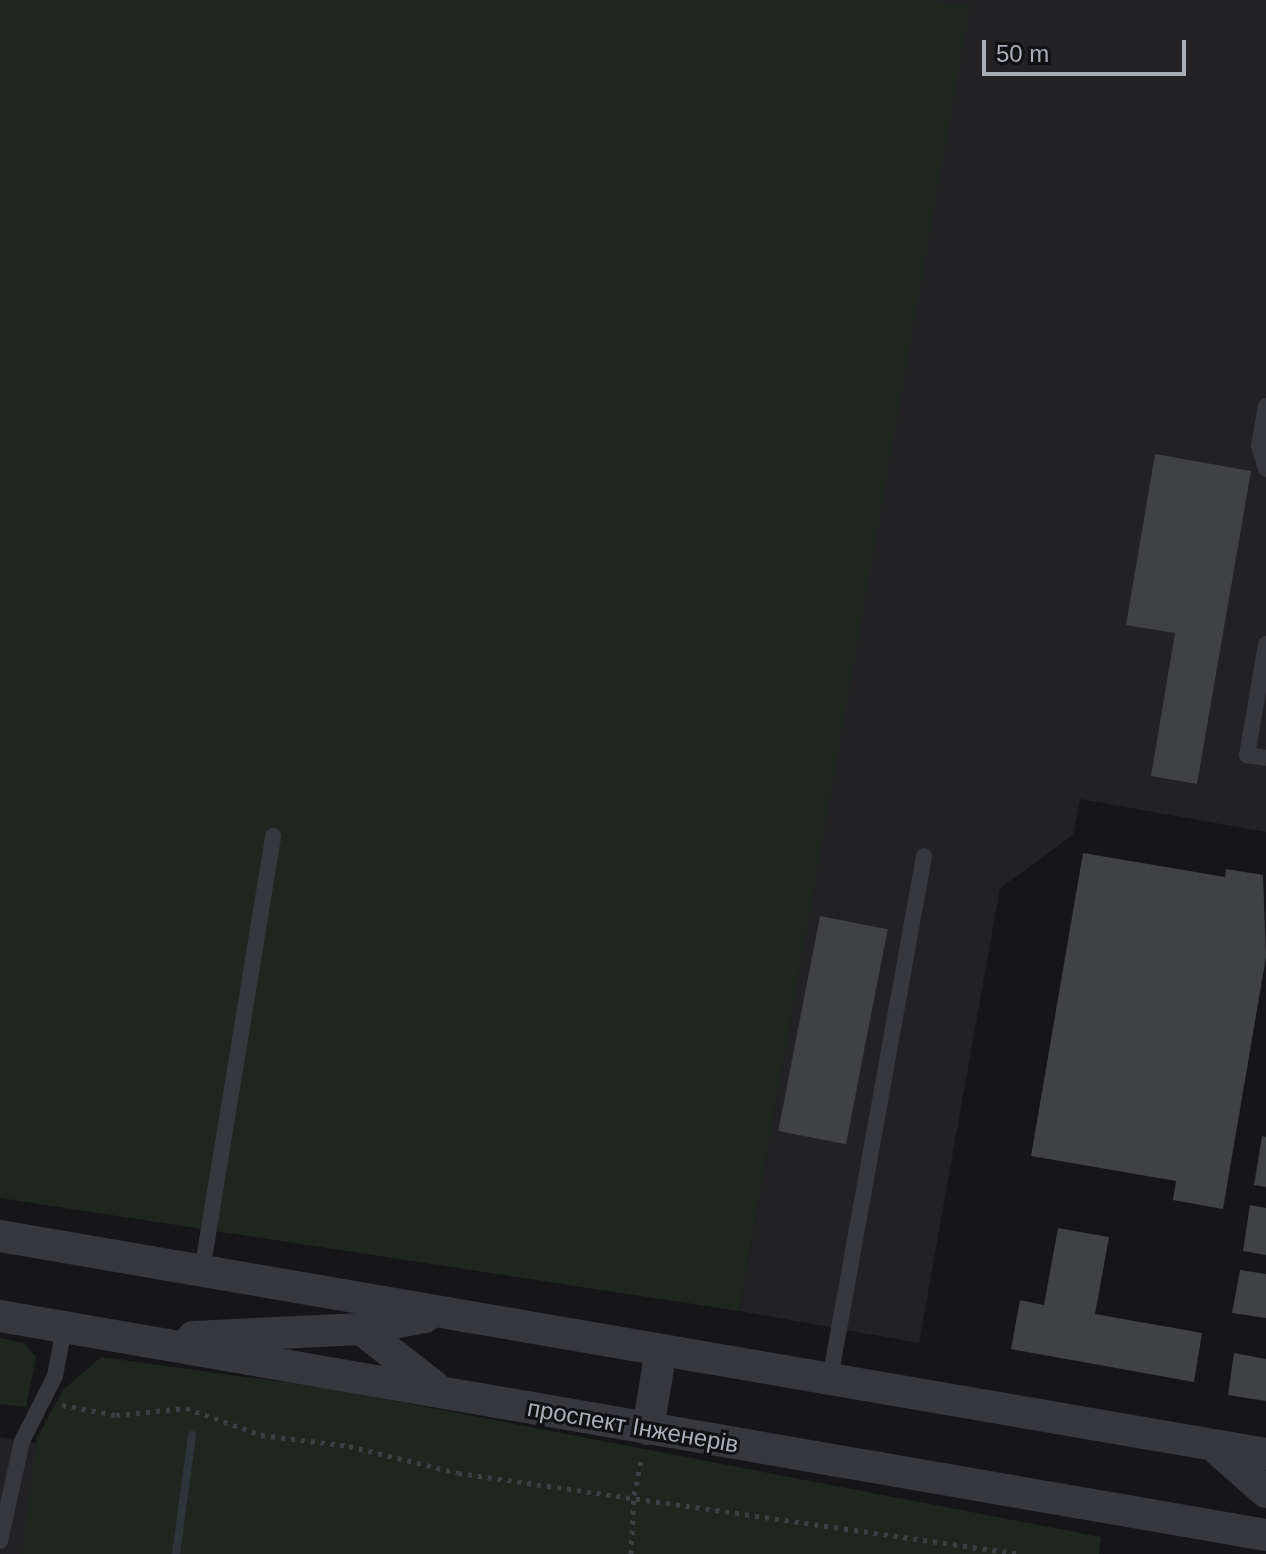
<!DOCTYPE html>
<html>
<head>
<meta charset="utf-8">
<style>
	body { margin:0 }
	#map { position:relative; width:1266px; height:1554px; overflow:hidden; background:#161618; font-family:Helvetica,sans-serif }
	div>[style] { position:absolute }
	.built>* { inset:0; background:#222225 }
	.green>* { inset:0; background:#1e261f }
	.stream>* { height:8px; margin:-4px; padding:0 4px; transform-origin:4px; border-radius:4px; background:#2c353c }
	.building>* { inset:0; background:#404145; transform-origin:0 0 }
	.path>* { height:5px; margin-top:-2.5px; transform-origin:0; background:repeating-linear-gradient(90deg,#3d3f44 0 4px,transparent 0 10px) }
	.service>* { height:16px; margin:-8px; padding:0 8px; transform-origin:8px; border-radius:8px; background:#37383d }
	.minor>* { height:32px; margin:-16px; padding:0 16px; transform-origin:16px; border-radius:16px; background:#37383d }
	span { translate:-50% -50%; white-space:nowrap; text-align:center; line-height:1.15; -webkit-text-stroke:6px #111113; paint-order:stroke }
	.street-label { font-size:24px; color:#a8adb8 }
	.scale { position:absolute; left:982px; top:40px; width:204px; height:36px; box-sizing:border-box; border:4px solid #a8adb8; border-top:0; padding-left:10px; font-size:24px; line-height:28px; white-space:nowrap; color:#a8adb8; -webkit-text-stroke:6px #111113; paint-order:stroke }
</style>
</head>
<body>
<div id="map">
	<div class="built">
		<i style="clip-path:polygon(926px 0,1266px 0,1266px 832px,1080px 799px,1073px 835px,1000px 888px,919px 1343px,739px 1311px,969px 7px)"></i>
		<i style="clip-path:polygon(0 1437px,98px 1454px,91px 1554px,0 1554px)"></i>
	</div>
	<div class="green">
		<i style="clip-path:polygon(0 0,926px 0,970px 6px,739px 1311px,0 1198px)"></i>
		<i style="clip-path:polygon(0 1338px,24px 1343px,36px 1357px,26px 1407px,0 1404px)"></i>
		<i style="clip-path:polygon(101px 1357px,333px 1389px,1101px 1537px,1099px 1554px,22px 1554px,37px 1438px,63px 1390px)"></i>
	</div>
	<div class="stream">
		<i style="left:176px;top:1554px;width:120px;rotate:-82.3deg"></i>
	</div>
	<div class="building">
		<i style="clip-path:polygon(1155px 454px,1251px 471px,1197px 784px,1151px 776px,1175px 633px,1126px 625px)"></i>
		<i style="clip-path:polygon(1083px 853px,1225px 877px,1226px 869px,1263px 875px,1266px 957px,1223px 1209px,1173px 1200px,1176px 1181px,1031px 1156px)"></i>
		<i style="left:820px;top:916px;width:69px;height:219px;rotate:11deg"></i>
		<i style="clip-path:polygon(1262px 1136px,1266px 1137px,1266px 1187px,1254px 1185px)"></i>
		<i style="clip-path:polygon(1250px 1205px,1266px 1208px,1266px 1255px,1243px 1251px)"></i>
		<i style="clip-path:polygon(1058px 1228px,1109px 1237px,1095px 1314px,1202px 1333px,1194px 1382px,1011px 1349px,1020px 1300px,1044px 1305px)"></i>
		<i style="clip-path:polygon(1240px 1270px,1266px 1274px,1266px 1318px,1232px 1313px)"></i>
		<i style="clip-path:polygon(1234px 1353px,1266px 1359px,1266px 1401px,1228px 1395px)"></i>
	</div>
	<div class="path">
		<i style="left:62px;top:1405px;width:55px;rotate:10.5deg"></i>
		<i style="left:116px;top:1415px;width:70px;rotate:-5.7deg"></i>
		<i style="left:186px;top:1408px;width:80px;rotate:19.8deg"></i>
		<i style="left:261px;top:1435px;width:89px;rotate:7.1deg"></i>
		<i style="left:349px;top:1446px;width:112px;rotate:13.9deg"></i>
		<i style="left:458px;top:1473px;width:569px;rotate:8.19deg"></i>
		<i style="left:631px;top:1554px;width:59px;rotate:-87.1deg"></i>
		<i style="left:634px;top:1495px;width:39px;rotate:-78deg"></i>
	</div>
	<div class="service">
		<i style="left:1266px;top:406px;width:41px;rotate:99.9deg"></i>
		<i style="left:1259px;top:446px;width:24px;rotate:73deg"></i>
		<i style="left:1266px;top:644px;width:113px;rotate:99.7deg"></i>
		<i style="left:1247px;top:755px;width:19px;rotate:9deg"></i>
		<i style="left:202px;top:1271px;width:441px;rotate:-80.7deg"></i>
		<i style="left:830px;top:1379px;width:531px;rotate:-79.81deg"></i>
		<i style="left:0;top:1541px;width:102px;rotate:-77.6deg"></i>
		<i style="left:22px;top:1441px;width:73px;rotate:-63.1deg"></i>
		<i style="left:55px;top:1376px;width:49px;rotate:-79.4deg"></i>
	</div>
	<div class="minor">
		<i style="left:0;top:1236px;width:1285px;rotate:9.77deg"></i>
		<i style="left:0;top:1316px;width:1285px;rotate:9.81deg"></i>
		<i style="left:361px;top:1329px;width:94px;rotate:38.1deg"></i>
		<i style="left:193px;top:1337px;width:168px;rotate:-2.7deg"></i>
		<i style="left:361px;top:1329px;width:65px;rotate:-10.6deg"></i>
		<i style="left:648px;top:1429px;width:80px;rotate:-80.7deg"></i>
		<i style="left:1217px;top:1449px;width:65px;rotate:41.3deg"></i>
	</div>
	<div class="street-label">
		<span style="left:633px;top:1426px;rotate:10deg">проспект Інженерів</span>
	</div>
	<div class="scale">50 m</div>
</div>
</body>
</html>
